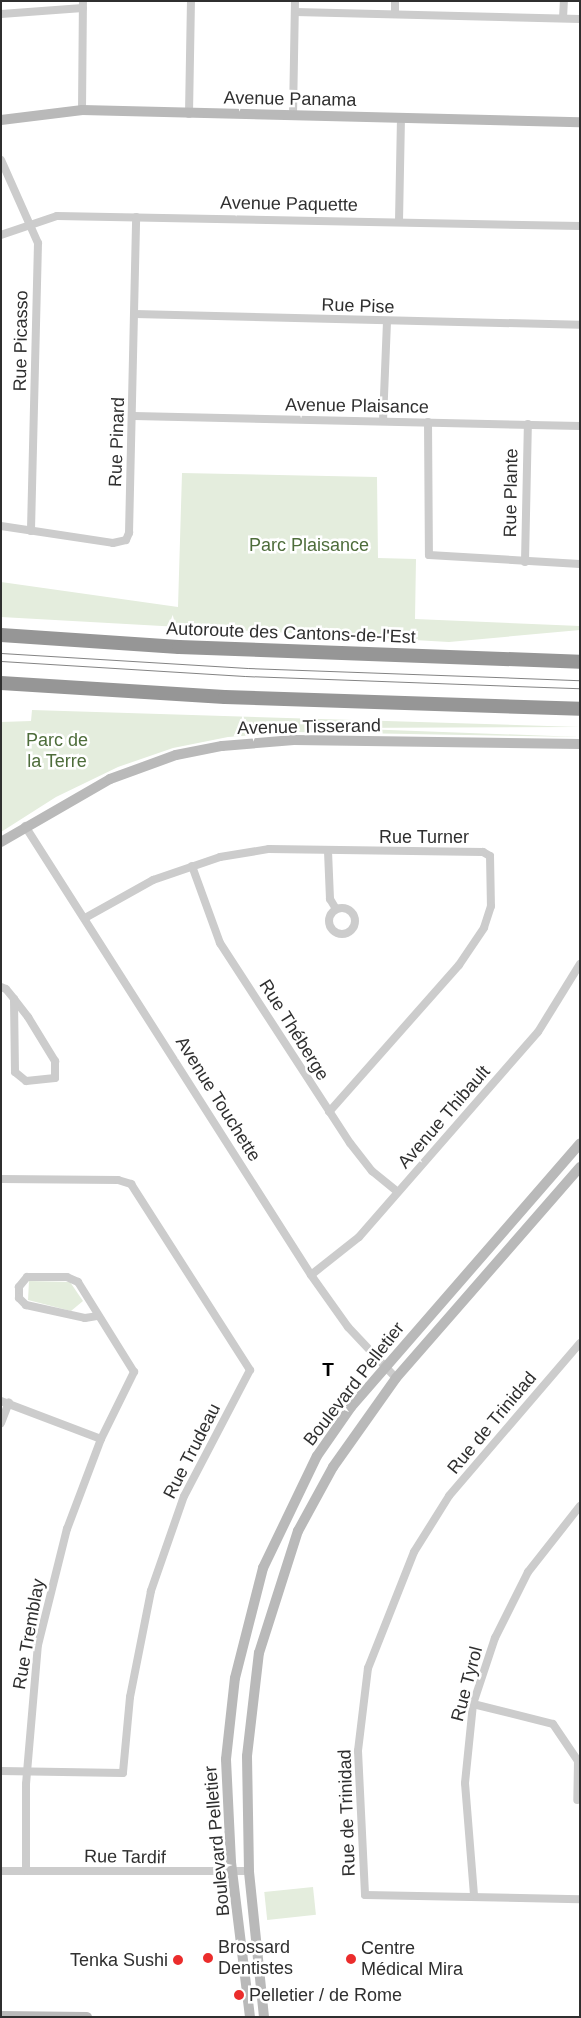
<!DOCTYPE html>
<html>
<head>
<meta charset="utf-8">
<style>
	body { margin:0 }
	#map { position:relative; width:581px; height:2018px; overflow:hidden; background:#fff; font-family:Arial,sans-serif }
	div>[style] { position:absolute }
	.green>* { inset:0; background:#e4eddd; transform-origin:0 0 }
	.street>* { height:8px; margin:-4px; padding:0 4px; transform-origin:4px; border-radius:4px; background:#ccc }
	.street>.ring { margin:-4px; padding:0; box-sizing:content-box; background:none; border:8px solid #ccc; border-radius:50% }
	.secondary>* { height:10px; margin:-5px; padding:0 5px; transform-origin:5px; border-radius:5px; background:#b9b9b9 }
	.highway>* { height:14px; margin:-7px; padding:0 7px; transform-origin:7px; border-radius:7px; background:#969696 }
	.tram>* { height:1px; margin:-0.5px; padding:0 0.5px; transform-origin:0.5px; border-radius:0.5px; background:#848484 }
	.dots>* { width:14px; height:14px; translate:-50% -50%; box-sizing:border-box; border:2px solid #fff; border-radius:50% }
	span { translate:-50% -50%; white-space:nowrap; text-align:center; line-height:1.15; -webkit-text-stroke:5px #fff; paint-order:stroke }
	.street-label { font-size:18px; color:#2f2f2f }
	.park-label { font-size:18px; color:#4e6d3b }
	.poi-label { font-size:18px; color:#2f2f2f }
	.left { translate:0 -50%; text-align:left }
	.right { translate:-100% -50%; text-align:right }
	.neighbourhood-label { font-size:19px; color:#000; font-weight:700 }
	.frame { position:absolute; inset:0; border:2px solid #2f2f2f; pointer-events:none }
</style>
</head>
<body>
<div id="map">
	<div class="green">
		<i style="clip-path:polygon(182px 473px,377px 477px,378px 558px,416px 559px,415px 619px,580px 626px,580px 630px,449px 642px,1px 617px,1px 582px,178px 607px)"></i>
		<i style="clip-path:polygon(32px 710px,580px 727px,335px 728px,580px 737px,294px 732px,228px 737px,173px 748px,118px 767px,56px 797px,1px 832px,1px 722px,31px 721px)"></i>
		<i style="clip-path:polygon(29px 1281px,70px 1282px,83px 1301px,71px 1311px,28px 1300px)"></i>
		<i style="left:313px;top:1887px;width:28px;height:49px;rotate:84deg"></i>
	</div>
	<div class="street">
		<i style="left:295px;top:12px;width:285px;rotate:1.4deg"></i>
		<i style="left:1px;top:14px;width:82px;rotate:-4.2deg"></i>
		<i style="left:395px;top:14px;width:13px;rotate:-90deg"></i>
		<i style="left:563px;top:18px;width:17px;rotate:-87deg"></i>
		<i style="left:82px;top:110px;width:109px;rotate:-89.5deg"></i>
		<i style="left:189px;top:114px;width:113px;rotate:-89deg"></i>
		<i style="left:293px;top:115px;width:114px;rotate:-89deg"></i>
		<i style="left:1px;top:160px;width:91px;rotate:66deg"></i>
		<i style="left:38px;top:243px;width:288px;rotate:91.4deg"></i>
		<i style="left:399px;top:221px;width:103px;rotate:-88.9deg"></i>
		<i style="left:1px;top:235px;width:59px;rotate:-18.7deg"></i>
		<i style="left:57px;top:216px;width:523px;rotate:1.1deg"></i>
		<i style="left:135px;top:314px;width:445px;rotate:1.4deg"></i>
		<i style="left:134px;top:416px;width:446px;rotate:1.3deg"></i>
		<i style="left:383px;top:421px;width:99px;rotate:-87.7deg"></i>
		<i style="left:428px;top:422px;width:133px;rotate:89.6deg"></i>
		<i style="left:429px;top:555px;width:151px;rotate:3.4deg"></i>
		<i style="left:1px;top:526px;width:113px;rotate:8.6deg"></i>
		<i style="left:113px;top:543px;width:13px;rotate:-13deg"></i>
		<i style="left:126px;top:540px;width:8px;rotate:-67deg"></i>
		<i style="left:129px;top:533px;width:316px;rotate:-88.7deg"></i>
		<i style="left:525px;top:562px;width:138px;rotate:-88.8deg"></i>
		<i style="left:25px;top:826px;width:532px;rotate:57.5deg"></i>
		<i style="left:311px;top:1275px;width:64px;rotate:54.6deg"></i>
		<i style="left:348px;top:1327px;width:70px;rotate:46.7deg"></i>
		<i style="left:328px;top:851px;width:48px;rotate:87.6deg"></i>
		<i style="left:330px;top:899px;width:12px;rotate:59deg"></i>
		<i style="left:192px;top:866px;width:82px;rotate:70deg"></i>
		<i style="left:220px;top:943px;width:239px;rotate:57deg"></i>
		<i style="left:350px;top:1143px;width:36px;rotate:52deg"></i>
		<i style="left:372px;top:1171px;width:33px;rotate:39deg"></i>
		<i class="ring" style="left:329px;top:908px;width:18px;height:18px"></i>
		<i style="left:85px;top:918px;width:78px;rotate:-29.2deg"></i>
		<i style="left:153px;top:880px;width:71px;rotate:-18.9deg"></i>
		<i style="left:220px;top:857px;width:50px;rotate:-9.3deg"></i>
		<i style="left:269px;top:849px;width:214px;rotate:0.8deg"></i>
		<i style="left:483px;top:852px;width:8px;rotate:30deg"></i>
		<i style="left:490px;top:856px;width:50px;rotate:88.9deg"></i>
		<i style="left:491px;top:906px;width:23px;rotate:108deg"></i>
		<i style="left:484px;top:928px;width:45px;rotate:124deg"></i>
		<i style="left:459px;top:965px;width:196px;rotate:131.5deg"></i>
		<i style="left:1px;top:987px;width:5px;rotate:22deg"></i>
		<i style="left:6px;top:989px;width:13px;rotate:51deg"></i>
		<i style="left:14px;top:999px;width:23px;rotate:52deg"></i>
		<i style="left:28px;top:1017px;width:52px;rotate:58.5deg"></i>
		<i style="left:55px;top:1061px;width:17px;rotate:90deg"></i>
		<i style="left:55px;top:1078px;width:29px;rotate:174deg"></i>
		<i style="left:26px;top:1081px;width:14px;rotate:-141deg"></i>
		<i style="left:15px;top:1072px;width:73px;rotate:-90.8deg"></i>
		<i style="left:1px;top:1179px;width:117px;rotate:0.5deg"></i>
		<i style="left:118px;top:1180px;width:14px;rotate:17deg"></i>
		<i style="left:131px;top:1184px;width:221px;rotate:57.4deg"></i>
		<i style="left:250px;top:1370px;width:142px;rotate:117.6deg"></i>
		<i style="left:184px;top:1496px;width:101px;rotate:109.2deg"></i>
		<i style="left:151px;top:1591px;width:108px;rotate:101.2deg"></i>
		<i style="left:130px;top:1697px;width:76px;rotate:95.3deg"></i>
		<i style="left:123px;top:1773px;width:122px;rotate:-179.1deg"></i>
		<i style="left:311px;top:1275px;width:61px;rotate:-38.4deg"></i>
		<i style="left:359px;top:1237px;width:272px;rotate:-48.9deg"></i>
		<i style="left:538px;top:1032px;width:80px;rotate:-58.3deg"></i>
		<i style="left:580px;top:1343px;width:201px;rotate:130.6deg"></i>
		<i style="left:449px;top:1496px;width:66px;rotate:122deg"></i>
		<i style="left:414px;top:1552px;width:125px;rotate:111.6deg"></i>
		<i style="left:368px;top:1668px;width:84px;rotate:96.9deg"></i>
		<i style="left:358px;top:1751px;width:144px;rotate:87.2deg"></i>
		<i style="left:365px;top:1895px;width:215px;rotate:1.1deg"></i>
		<i style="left:1px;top:1401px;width:107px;rotate:20.8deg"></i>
		<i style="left:1px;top:1423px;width:22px;rotate:-69deg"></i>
		<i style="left:473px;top:1704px;width:82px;rotate:14deg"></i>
		<i style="left:553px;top:1724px;width:45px;rotate:56deg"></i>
		<i style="left:578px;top:1761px;width:39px;rotate:91deg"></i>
		<i style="left:1px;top:1871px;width:248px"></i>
		<i style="left:26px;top:1871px;width:87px;rotate:-90deg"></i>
		<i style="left:26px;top:1784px;width:140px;rotate:-85.1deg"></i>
		<i style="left:38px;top:1645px;width:120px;rotate:-76deg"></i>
		<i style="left:67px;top:1529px;width:96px;rotate:-69.3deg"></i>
		<i style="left:101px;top:1439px;width:75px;rotate:-63.8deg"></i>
		<i style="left:134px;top:1372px;width:106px;rotate:-121.9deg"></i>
		<i style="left:78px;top:1282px;width:12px;rotate:-156deg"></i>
		<i style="left:67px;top:1277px;width:40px;rotate:180deg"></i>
		<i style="left:27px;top:1277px;width:13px;rotate:129deg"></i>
		<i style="left:19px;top:1287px;width:11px;rotate:90deg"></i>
		<i style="left:19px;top:1298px;width:10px;rotate:45deg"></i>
		<i style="left:26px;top:1305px;width:60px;rotate:12.4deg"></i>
		<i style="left:85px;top:1318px;width:12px;rotate:-9deg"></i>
		<i style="left:474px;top:1895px;width:112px;rotate:-94.6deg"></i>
		<i style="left:465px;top:1783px;width:79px;rotate:-84.2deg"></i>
		<i style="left:473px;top:1704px;width:70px;rotate:-71.6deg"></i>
		<i style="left:495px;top:1638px;width:74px;rotate:-63.4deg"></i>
		<i style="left:528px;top:1572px;width:84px;rotate:-51.8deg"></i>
	</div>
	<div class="secondary">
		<i style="left:1px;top:120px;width:82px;rotate:-7deg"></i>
		<i style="left:82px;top:110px;width:498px;rotate:1.4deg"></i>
		<i style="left:1px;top:842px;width:126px;rotate:-30deg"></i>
		<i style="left:110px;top:779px;width:70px;rotate:-20deg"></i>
		<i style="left:176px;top:755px;width:47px;rotate:-11.1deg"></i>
		<i style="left:222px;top:746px;width:72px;rotate:-4.8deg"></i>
		<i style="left:294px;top:740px;width:286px;rotate:0.8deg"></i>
		<i style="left:1px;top:2016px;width:86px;rotate:0.7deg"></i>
		<i style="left:250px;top:2017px;width:156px;rotate:-97deg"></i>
		<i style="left:231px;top:1862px;width:103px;rotate:-92.8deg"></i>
		<i style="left:226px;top:1759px;width:81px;rotate:-83.7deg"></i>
		<i style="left:235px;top:1678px;width:114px;rotate:-75.7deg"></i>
		<i style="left:263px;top:1568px;width:124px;rotate:-64.3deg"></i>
		<i style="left:317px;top:1456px;width:60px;rotate:-55.2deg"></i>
		<i style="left:351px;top:1407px;width:349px;rotate:-49deg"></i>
		<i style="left:264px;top:2017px;width:147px;rotate:-95.9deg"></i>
		<i style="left:249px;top:1871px;width:115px;rotate:-91deg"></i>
		<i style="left:247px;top:1756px;width:104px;rotate:-83.4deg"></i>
		<i style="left:259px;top:1653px;width:128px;rotate:-72.3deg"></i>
		<i style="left:298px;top:1531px;width:73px;rotate:-61.3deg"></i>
		<i style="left:333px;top:1467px;width:109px;rotate:-54.7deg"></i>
		<i style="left:396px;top:1378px;width:280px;rotate:-48.9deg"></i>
	</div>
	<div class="highway">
		<i style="left:1px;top:635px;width:178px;rotate:3.9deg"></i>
		<i style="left:179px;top:647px;width:401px;rotate:2.1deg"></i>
		<i style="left:1px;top:683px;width:224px;rotate:3.6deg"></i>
		<i style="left:225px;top:697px;width:355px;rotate:1.9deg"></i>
	</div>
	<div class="tram">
		<i style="left:1px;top:653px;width:247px;rotate:3.5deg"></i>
		<i style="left:248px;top:668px;width:332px;rotate:2.1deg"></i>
		<i style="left:1px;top:661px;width:244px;rotate:3.5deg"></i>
		<i style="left:245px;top:676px;width:335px;rotate:2.1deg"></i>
	</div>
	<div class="dots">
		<i style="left:208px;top:1958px;background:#eb2d2c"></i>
		<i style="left:351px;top:1959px;background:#eb2d2c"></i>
		<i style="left:178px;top:1960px;background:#eb2d2c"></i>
		<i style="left:239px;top:1995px;background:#eb2d2c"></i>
	</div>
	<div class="street-label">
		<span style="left:290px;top:99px;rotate:1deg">Avenue Panama</span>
		<span style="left:289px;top:204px;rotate:1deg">Avenue Paquette</span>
		<span style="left:358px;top:306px;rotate:2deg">Rue Pise</span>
		<span style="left:21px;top:341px;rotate:-89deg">Rue Picasso</span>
		<span style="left:357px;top:406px;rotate:1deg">Avenue Plaisance</span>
		<span style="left:117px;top:442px;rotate:-88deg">Rue Pinard</span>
		<span style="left:511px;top:493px;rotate:-89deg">Rue Plante</span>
		<span style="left:291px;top:633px;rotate:2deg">Autoroute des Cantons-de-l'Est</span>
		<span style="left:309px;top:727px;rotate:-1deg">Avenue Tisserand</span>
		<span style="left:424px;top:837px">Rue Turner</span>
		<span style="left:294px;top:1030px;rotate:58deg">Rue Théberge</span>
		<span style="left:218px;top:1099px;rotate:58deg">Avenue Touchette</span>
		<span style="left:444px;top:1117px;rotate:-49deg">Avenue Thibault</span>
		<span style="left:354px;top:1384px;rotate:-52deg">Boulevard Pelletier</span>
		<span style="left:492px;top:1423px;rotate:-50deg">Rue de Trinidad</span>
		<span style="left:192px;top:1451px;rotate:-63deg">Rue Trudeau</span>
		<span style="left:29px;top:1634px;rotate:-80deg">Rue Tremblay</span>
		<span style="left:467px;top:1684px;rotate:-75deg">Rue Tyrol</span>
		<span style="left:347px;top:1813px;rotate:-92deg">Rue de Trinidad</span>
		<span style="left:217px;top:1841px;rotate:-95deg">Boulevard Pelletier</span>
		<span style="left:125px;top:1857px;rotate:1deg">Rue Tardif</span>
	</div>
	<div class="park-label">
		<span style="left:309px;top:545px">Parc Plaisance</span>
		<span style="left:57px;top:751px">Parc de<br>la Terre</span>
	</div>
	<div class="poi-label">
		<span class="left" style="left:218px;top:1958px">Brossard<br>Dentistes</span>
		<span class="left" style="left:361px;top:1959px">Centre<br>Médical Mira</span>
		<span class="right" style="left:168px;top:1960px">Tenka Sushi</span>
		<span class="left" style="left:249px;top:1995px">Pelletier / de Rome</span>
	</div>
	<div class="neighbourhood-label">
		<span style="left:328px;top:1370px">T</span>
	</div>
	<div class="frame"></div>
</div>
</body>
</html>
